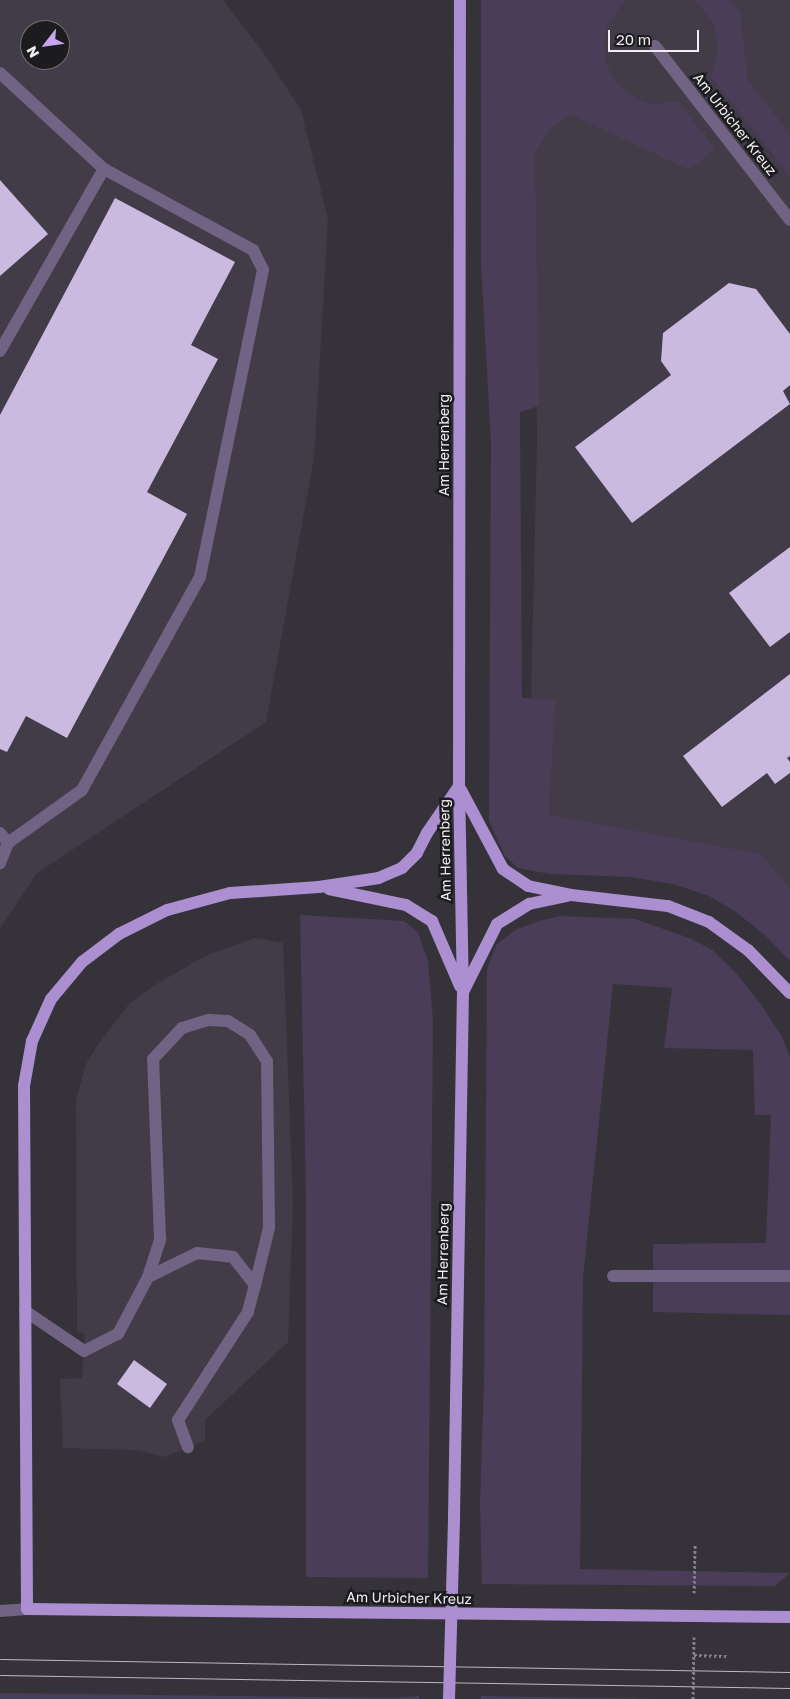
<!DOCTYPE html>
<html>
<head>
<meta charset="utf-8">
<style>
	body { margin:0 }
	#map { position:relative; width:790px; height:1699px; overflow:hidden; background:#353339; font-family:"Golos Text",sans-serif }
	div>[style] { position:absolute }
	.built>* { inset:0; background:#413c48 }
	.green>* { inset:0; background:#493d58 }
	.building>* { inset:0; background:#cabae0 }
	.path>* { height:3px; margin-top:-1.5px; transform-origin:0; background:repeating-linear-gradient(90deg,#838186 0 2.5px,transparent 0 5px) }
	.minor>* { height:12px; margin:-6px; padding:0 6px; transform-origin:6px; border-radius:6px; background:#716383 }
	.major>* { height:12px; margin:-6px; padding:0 6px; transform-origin:6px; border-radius:6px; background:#ac8fd0 }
	.tram>* { height:1px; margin:-0.5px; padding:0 0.5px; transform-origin:0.5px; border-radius:0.5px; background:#bbb9be }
	.major-bridge>* { height:12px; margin:-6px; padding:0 6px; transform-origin:6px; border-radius:6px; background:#ac8fd0 }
	span { translate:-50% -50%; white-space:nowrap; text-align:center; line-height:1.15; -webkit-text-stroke:5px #1c1b1e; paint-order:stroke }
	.street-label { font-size:14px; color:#f0eef2 }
	.north { position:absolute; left:20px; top:20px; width:50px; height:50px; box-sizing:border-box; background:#1c1b1e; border:1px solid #716f73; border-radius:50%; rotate:240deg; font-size:14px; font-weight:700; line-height:20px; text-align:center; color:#f0eef2 }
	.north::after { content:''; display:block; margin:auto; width:18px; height:22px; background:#c7a6ef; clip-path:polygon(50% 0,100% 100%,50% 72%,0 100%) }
	.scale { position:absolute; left:608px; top:30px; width:91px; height:22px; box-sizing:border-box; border:2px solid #f0eef2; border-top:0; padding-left:6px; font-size:15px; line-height:18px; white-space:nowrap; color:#f0eef2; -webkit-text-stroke:4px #1c1b1e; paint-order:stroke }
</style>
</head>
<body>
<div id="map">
	<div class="built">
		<div style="clip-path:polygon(evenodd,0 0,223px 0,263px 52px,301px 110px,328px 219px,314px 458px,266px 722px,37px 873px,0 929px,0 0,30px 30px,60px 30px,60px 60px,30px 60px,30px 30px)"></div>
		<div style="clip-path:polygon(533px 0,790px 0,790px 922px,528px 825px,537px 442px)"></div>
		<div style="clip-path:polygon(255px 938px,283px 943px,293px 1203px,288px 1342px,205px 1420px,205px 1440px,165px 1457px,136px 1450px,63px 1448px,60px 1379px,82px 1378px,85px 1334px,77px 1331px,76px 1100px,86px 1064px,97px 1046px,129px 1004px,155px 985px,205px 956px)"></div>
	</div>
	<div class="green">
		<div style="clip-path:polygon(481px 0,628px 0,622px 4px,607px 26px,604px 45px,606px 63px,615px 81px,627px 93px,645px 102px,655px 104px,678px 101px,715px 149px,689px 170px,572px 115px,553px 126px,535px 153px,539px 406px,520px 412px,522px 698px,555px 700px,549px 815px,761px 854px,790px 889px,790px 961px,766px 936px,736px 912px,709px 896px,673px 884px,631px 877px,550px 874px,518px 868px,505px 856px,489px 821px,491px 443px,481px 264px)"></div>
		<div style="clip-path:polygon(693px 0,730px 0,740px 12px,748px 80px,790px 134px,790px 176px,710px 76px,718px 52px,716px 32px,711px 19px)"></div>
		<div style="clip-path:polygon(300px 915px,404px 921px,418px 932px,428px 961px,433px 1019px,428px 1578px,306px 1577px,306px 1196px)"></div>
		<div style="clip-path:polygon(560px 916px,635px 919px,689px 938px,711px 949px,734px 971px,760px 1003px,781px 1035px,790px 1057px,790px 1315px,653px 1312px,653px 1244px,766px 1243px,771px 1115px,755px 1115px,753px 1050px,664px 1048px,672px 988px,613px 984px,583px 1278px,580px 1569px,790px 1573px,775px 1586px,482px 1584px,480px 1503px,484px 1381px,487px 969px,496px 945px,515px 930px,539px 921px)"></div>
		<div style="clip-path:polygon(0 1693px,394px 1698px,419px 1696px,419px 1699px,0 1699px)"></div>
		<div style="clip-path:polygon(481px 1696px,659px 1699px,481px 1699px)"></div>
	</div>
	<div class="building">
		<div style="clip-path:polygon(0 180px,48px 234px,0 276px)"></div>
		<div style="clip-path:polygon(115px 198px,235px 262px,191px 345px,218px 359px,147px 492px,187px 514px,67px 738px,26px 716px,7px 752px,0 749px,0 415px)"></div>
		<div style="clip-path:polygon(729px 283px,756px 289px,790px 334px,790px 385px,783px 391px,790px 404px,632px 523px,575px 447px,671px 375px,661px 361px,663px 333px)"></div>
		<div style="clip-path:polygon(790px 547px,790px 632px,770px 647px,729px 593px)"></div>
		<div style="clip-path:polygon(790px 674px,790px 756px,787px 758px,790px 762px,790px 773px,775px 784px,767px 773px,722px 807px,683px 756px)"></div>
		<div style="clip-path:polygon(134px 1360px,167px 1384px,150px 1408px,117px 1384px)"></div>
	</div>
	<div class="path">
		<div style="left:694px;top:1593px;width:49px;rotate:-88.8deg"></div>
		<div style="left:694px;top:1655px;width:34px;rotate:2deg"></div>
		<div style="left:693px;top:1699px;width:62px;rotate:-89.1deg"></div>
	</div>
	<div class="minor">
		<div style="left:655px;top:46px;width:220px;rotate:52.2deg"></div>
		<div style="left:0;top:73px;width:142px;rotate:42.7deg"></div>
		<div style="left:104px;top:169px;width:170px;rotate:28.5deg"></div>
		<div style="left:253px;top:250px;width:22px;rotate:63deg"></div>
		<div style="left:263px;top:270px;width:313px;rotate:101.6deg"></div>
		<div style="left:200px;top:577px;width:244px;rotate:119deg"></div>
		<div style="left:82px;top:790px;width:91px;rotate:144.4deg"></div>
		<div style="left:0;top:351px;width:210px;rotate:-60.3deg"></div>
		<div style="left:0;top:833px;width:13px;rotate:51deg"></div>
		<div style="left:8px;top:843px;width:22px;rotate:112deg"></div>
		<div style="left:613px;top:1276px;width:177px"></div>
		<div style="left:148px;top:1277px;width:40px;rotate:-72deg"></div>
		<div style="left:160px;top:1239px;width:180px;rotate:-92.2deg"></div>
		<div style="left:153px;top:1059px;width:42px;rotate:-46.9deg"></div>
		<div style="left:182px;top:1028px;width:28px;rotate:-17deg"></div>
		<div style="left:209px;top:1020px;width:19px;rotate:3deg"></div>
		<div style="left:228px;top:1021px;width:26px;rotate:32deg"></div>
		<div style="left:250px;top:1035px;width:31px;rotate:57deg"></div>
		<div style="left:267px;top:1061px;width:167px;rotate:89.3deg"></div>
		<div style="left:269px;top:1228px;width:59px;rotate:103.8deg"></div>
		<div style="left:25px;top:1311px;width:71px;rotate:34.1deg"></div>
		<div style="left:84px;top:1351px;width:38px;rotate:-27deg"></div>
		<div style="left:118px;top:1334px;width:64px;rotate:-62.2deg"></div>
		<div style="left:148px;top:1277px;width:55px;rotate:-26.1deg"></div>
		<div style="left:197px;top:1253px;width:36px;rotate:6deg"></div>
		<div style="left:233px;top:1257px;width:36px;rotate:52deg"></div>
		<div style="left:255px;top:1285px;width:28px;rotate:105deg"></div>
		<div style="left:248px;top:1312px;width:129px;rotate:122.9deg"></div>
		<div style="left:178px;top:1420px;width:29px;rotate:70deg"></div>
		<div style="left:0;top:1611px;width:27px;rotate:-4deg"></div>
	</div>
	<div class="major">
		<div style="left:459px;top:786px;width:57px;rotate:124.2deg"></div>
		<div style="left:427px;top:833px;width:22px;rotate:117deg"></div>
		<div style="left:417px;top:853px;width:21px;rotate:135deg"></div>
		<div style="left:402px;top:868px;width:25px;rotate:157deg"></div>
		<div style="left:379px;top:878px;width:61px;rotate:171.5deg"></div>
		<div style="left:319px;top:887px;width:89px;rotate:176.1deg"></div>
		<div style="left:230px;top:893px;width:65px;rotate:164.9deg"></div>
		<div style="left:167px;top:910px;width:54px;rotate:153.4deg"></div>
		<div style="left:119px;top:934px;width:46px;rotate:142.9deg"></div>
		<div style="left:82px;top:962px;width:48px;rotate:130deg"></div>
		<div style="left:51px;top:999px;width:46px;rotate:114.3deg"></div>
		<div style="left:32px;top:1041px;width:46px;rotate:100.1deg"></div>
		<div style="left:24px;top:1086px;width:523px;rotate:89.67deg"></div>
		<div style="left:27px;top:1609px;width:763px;rotate:0.6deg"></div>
		<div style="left:461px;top:790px;width:89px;rotate:62deg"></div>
		<div style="left:503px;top:869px;width:30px;rotate:34deg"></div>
		<div style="left:528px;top:886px;width:44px;rotate:11.8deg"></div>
		<div style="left:571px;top:895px;width:98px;rotate:6.5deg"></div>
		<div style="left:668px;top:906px;width:44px;rotate:21.3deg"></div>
		<div style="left:709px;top:922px;width:48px;rotate:35.7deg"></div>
		<div style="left:748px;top:950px;width:60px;rotate:45.7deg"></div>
		<div style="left:329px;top:889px;width:79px;rotate:11.7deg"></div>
		<div style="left:406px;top:905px;width:31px;rotate:32deg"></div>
		<div style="left:432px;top:921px;width:71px;rotate:66.7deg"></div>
		<div style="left:464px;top:990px;width:74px;rotate:-63.4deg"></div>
		<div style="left:497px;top:924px;width:38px;rotate:-32deg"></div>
		<div style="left:529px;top:904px;width:39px;rotate:-12deg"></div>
		<div style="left:454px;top:1517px;width:524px;rotate:-89.02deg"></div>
		<div style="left:463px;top:993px;width:207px;rotate:-91.1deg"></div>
		<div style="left:459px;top:786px;width:786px;rotate:-89.93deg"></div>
	</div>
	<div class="tram">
		<div style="left:0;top:1659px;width:790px;rotate:0.94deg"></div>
		<div style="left:0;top:1675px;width:790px;rotate:0.94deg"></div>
	</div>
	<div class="major-bridge">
		<div style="left:449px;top:1699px;width:182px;rotate:-88.4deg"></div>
	</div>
	<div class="street-label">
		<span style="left:735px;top:124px;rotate:52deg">Am Urbicher Kreuz</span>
		<span style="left:444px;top:445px;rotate:-90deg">Am Herrenberg</span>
		<span style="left:445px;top:850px;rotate:-91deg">Am Herrenberg</span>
		<span style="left:443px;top:1254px;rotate:-89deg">Am Herrenberg</span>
		<span style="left:409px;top:1598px;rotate:1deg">Am Urbicher Kreuz</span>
	</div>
	<div class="north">N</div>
	<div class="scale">20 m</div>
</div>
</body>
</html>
